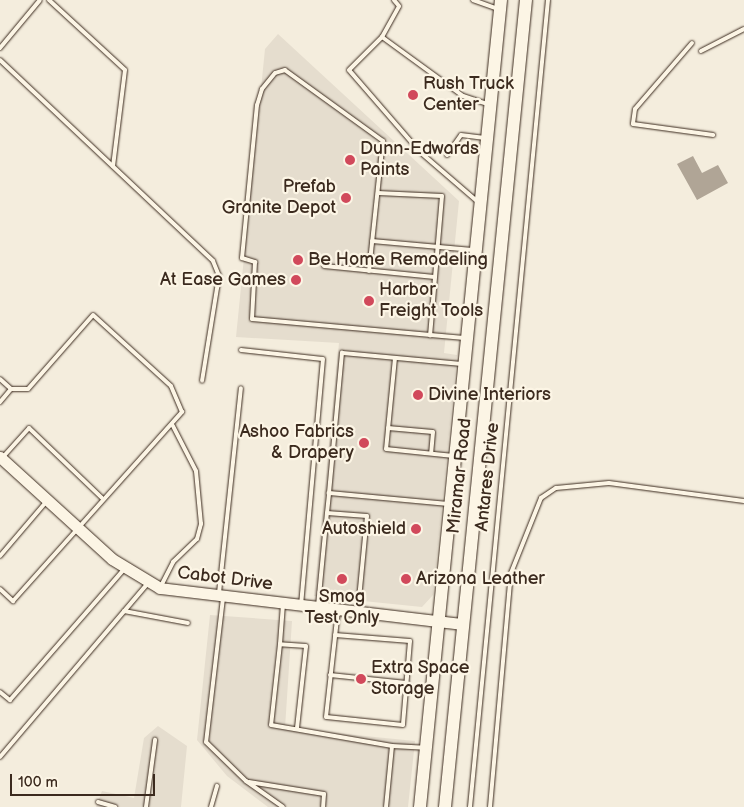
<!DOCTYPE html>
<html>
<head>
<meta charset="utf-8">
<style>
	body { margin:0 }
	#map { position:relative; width:744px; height:807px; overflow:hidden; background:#f4eddd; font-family:"Balsamiq Sans",sans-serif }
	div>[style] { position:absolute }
	.built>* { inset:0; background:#e5ddce }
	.water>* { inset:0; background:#b0a596 }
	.roads { filter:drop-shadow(0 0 1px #3b2a1e) drop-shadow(0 0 1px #3b2a1e) }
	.lane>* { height:4px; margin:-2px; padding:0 2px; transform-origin:2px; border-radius:2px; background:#fcf5e5 }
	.secondary>* { height:11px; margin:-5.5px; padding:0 5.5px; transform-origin:5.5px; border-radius:5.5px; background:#fcf5e5 }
	.primary>* { height:12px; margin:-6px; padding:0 6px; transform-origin:6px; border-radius:6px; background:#fcf5e5 }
	.dots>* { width:14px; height:14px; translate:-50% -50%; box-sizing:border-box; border:2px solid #fcf5e5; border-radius:50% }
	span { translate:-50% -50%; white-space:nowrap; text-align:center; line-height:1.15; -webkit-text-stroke:4.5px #fcf5e5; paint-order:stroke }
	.poi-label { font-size:18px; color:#3b2a1e }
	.left { translate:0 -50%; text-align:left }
	.right { translate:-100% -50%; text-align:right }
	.street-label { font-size:18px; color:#3b2a1e }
	.scale { position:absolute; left:10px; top:774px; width:145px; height:22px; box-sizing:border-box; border:2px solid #3b2a1e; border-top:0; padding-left:6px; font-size:15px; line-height:18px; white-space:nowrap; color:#3b2a1e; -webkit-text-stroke:4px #fcf5e5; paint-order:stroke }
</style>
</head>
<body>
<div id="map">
	<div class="built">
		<div style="clip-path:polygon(278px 34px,459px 201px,444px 353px,457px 355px,433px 595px,422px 607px,314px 596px,339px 343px,236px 337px,265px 49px)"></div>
		<div style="clip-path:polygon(210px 615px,292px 621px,285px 728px,415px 741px,408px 807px,268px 807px,227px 776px,197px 740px)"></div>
		<div style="clip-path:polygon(158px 726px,187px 746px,181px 807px,96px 807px,102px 791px,134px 798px,144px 738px)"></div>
	</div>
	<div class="water">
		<div style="clip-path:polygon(693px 156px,702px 173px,718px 165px,728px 183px,697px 200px,677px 164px)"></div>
	</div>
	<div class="roads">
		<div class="lane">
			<div style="left:49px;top:0;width:103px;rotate:42.6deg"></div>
			<div style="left:125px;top:70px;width:97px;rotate:97.1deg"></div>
			<div style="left:473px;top:0;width:27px;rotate:20deg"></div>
			<div style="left:382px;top:37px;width:35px;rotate:-61deg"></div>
			<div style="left:399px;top:6px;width:8px;rotate:-130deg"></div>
			<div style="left:692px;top:43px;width:87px;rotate:130.8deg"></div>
			<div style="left:635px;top:109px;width:15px;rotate:98deg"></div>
			<div style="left:633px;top:124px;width:81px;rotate:7.8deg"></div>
			<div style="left:0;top:48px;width:62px;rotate:-50.2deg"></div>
			<div style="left:701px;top:51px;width:48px;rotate:-27.1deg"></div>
			<div style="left:0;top:60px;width:293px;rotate:43.3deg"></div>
			<div style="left:213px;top:261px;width:16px;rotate:68deg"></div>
			<div style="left:219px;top:276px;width:106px;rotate:99.2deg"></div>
			<div style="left:447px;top:155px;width:24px;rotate:-55deg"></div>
			<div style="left:461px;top:135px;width:24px;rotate:7deg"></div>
			<div style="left:378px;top:193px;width:64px;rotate:2.7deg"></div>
			<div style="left:442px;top:196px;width:140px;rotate:94.9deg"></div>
			<div style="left:478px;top:202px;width:77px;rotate:-139.2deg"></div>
			<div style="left:420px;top:152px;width:108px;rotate:-130.9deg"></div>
			<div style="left:349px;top:70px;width:47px;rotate:-45deg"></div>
			<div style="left:382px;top:37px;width:100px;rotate:36.1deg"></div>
			<div style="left:463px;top:96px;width:26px;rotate:18deg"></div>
			<div style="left:372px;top:241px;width:101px;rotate:5.1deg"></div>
			<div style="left:324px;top:266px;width:111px;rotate:5.7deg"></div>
			<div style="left:369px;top:271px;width:131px;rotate:-83.9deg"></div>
			<div style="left:383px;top:141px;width:121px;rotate:-144.1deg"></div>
			<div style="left:285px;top:70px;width:10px;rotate:163deg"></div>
			<div style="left:275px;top:73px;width:21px;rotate:129deg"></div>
			<div style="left:262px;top:89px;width:17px;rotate:107deg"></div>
			<div style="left:257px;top:105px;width:154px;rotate:95.6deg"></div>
			<div style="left:242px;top:258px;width:14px;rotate:17deg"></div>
			<div style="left:255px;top:262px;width:57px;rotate:93deg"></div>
			<div style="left:252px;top:319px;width:213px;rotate:5.1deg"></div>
			<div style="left:241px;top:350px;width:82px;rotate:6.3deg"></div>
			<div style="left:323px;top:359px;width:246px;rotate:95.1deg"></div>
			<div style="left:395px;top:358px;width:91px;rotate:95.6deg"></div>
			<div style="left:386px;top:449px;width:68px;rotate:5.9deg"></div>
			<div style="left:0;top:379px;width:15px;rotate:42deg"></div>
			<div style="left:11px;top:389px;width:17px;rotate:130deg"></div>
			<div style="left:388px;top:428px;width:45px;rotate:5.1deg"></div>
			<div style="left:433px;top:432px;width:21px;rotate:95deg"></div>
			<div style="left:3px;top:457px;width:39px;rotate:-48deg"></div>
			<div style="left:29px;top:428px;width:101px;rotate:43.8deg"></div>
			<div style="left:449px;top:504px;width:121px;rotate:-174.8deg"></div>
			<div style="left:329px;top:493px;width:141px;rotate:-84.7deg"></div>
			<div style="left:342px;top:353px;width:121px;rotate:5.2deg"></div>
			<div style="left:327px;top:513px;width:20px;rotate:-84deg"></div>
			<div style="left:0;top:556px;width:71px;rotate:-49.6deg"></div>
			<div style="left:161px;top:586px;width:27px;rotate:-63deg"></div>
			<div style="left:173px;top:562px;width:33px;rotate:-44deg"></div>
			<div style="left:197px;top:539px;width:16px;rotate:-75deg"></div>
			<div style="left:201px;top:524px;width:53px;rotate:-95.4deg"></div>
			<div style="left:196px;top:471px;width:51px;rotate:-117.1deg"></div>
			<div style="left:0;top:589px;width:18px;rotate:43deg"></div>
			<div style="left:13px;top:601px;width:254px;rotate:-48.2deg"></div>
			<div style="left:182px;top:412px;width:28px;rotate:-113deg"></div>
			<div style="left:171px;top:386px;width:105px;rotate:-137.7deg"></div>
			<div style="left:93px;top:315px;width:98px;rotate:131.3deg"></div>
			<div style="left:28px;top:389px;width:17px;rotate:180deg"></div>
			<div style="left:219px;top:593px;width:206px;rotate:-83.9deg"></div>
			<div style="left:223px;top:598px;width:145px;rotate:96.7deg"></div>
			<div style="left:206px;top:742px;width:56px;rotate:44.3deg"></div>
			<div style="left:246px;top:781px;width:45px;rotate:35.1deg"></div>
			<div style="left:318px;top:606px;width:93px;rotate:-84.5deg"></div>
			<div style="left:327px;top:513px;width:40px;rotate:4.3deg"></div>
			<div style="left:367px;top:516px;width:94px;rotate:95.5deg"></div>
			<div style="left:124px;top:611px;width:65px;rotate:10.6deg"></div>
			<div style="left:335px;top:635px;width:75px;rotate:4.6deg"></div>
			<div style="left:410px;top:641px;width:84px;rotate:94.8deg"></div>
			<div style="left:403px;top:725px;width:77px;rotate:-174.1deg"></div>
			<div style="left:326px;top:717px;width:108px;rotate:-83.6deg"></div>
			<div style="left:280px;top:644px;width:40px;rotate:-85.7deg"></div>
			<div style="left:330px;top:675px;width:77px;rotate:5.9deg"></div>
			<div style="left:0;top:692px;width:13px;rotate:39deg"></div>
			<div style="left:10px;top:700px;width:175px;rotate:-48.9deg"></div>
			<div style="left:297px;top:728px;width:82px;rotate:-83.7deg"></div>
			<div style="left:306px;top:646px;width:26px;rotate:-176deg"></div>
			<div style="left:280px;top:644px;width:81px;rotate:96.3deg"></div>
			<div style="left:271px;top:725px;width:123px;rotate:9.8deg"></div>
			<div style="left:392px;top:746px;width:61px;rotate:95.6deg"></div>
			<div style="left:392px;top:746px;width:33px;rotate:3deg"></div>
			<div style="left:0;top:757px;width:228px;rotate:-49.6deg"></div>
			<div style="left:249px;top:782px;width:76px;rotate:9.1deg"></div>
			<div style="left:324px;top:794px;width:13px;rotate:94deg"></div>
			<div style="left:98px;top:802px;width:18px;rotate:16deg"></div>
			<div style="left:146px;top:807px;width:68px;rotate:-82.3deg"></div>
			<div style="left:211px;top:807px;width:22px;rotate:-74deg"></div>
			<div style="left:470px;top:807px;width:811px;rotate:-84.48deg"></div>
			<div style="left:490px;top:807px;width:235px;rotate:-84.9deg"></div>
			<div style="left:511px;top:573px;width:81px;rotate:-68.2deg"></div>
			<div style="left:541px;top:498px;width:18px;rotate:-34deg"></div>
			<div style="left:556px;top:488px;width:53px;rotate:-5.4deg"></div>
			<div style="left:609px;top:483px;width:136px;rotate:7.6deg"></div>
		</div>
		<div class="secondary">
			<div style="left:0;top:457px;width:151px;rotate:42.3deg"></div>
			<div style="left:112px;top:559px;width:56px;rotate:31.1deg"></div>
			<div style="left:160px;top:588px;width:304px;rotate:6.8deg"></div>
		</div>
		<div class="primary">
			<div style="left:420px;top:807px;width:811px;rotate:-84.27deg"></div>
			<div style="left:445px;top:807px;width:811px;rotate:-84.27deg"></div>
		</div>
	</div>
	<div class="dots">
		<div style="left:413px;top:95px;background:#d1495b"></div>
		<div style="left:350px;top:160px;background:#d1495b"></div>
		<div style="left:346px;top:198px;background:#d1495b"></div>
		<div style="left:298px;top:260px;background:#d1495b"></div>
		<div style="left:296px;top:280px;background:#d1495b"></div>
		<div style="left:369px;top:301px;background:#d1495b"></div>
		<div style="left:418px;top:395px;background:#d1495b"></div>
		<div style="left:364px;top:443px;background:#d1495b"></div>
		<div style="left:416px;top:529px;background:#d1495b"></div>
		<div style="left:342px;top:579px;background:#d1495b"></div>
		<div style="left:406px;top:579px;background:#d1495b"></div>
		<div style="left:361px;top:679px;background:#d1495b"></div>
	</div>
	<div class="poi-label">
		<span class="left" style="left:423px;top:95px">Rush Truck<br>Center</span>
		<span class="left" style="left:360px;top:160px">Dunn-Edwards<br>Paints</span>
		<span class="right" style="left:336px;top:198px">Prefab<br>Granite Depot</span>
		<span class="left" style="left:308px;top:260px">Be Home Remodeling</span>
		<span class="right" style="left:286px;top:280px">At Ease Games</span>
		<span class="left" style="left:379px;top:301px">Harbor<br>Freight Tools</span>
		<span class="left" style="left:428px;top:395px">Divine Interiors</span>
		<span class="right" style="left:354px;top:443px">Ashoo Fabrics<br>&amp; Drapery</span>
		<span class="right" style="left:406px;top:529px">Autoshield</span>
		<span class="left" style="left:416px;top:579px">Arizona Leather</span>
		<span style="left:342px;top:608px">Smog<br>Test Only</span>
		<span class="left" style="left:371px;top:679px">Extra Space<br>Storage</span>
	</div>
	<div class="street-label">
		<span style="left:460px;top:476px;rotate:-84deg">Miramar Road</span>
		<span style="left:488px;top:477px;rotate:-84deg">Antares Drive</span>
		<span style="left:225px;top:579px;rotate:7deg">Cabot Drive</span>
	</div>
	<div class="scale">100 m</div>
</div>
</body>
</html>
